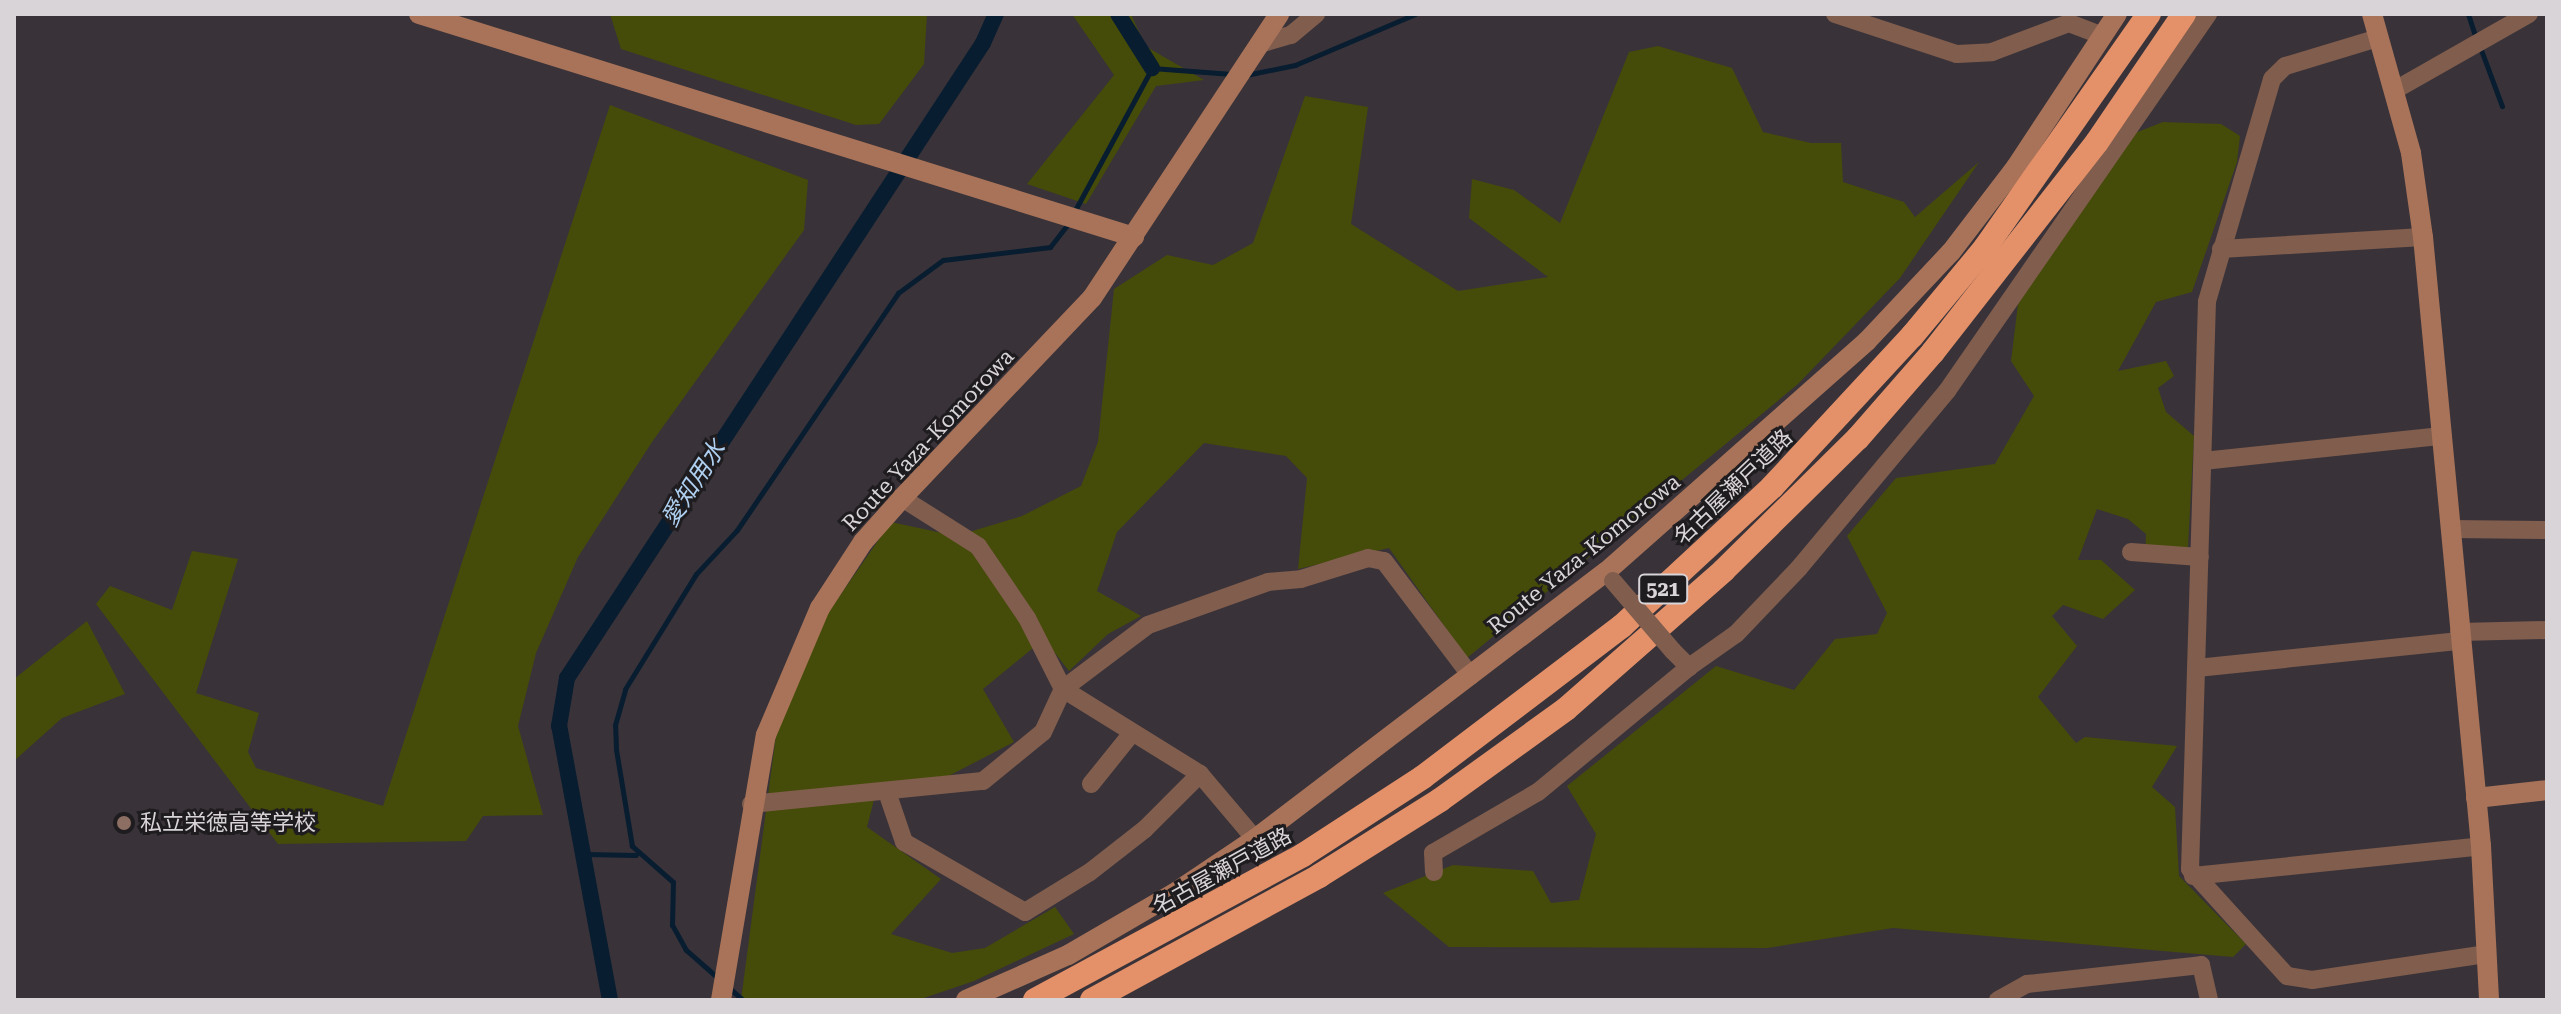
<!DOCTYPE html>
<html>
<head>
<meta charset="utf-8">
<style>
	body { margin:0 }
	#map { position:relative; width:2561px; height:1014px; overflow:hidden; background:#393339; font-family:"Roboto Serif","Noto Sans JP",serif }
	div>[style] { position:absolute }
	.green>* { inset:0; background:#454b09 }
	.stream>* { height:5px; margin:-2.5px; padding:0 2.5px; transform-origin:2.5px; border-radius:2.5px; background:#081d30 }
	.canal>* { height:16px; margin:-8px; padding:0 8px; transform-origin:8px; border-radius:8px; background:#081d30 }
	.street>* { height:18px; margin:-9px; padding:0 9px; transform-origin:9px; border-radius:9px; background:#805d4d }
	.secondary>* { height:20px; margin:-10px; padding:0 10px; transform-origin:10px; border-radius:10px; background:#a97359 }
	.highway>* { height:24px; margin:-12px; padding:0 12px; transform-origin:12px; border-radius:12px; background:#e49169 }
	.street-bridge>* { height:18px; margin:-9px; padding:0 9px; transform-origin:9px; border-radius:9px; background:#805d4d }
	.dots>* { width:22px; height:22px; translate:-50% -50%; box-sizing:border-box; border:4px solid #1e1c1e; border-radius:50% }
	span { translate:-50% -50%; white-space:nowrap; text-align:center; line-height:1.15; -webkit-text-stroke:6px #1e1c1e; paint-order:stroke }
	.shield-label span { padding:2px 6px; background:#1e1c1e; border:2px solid; border-radius:6px; -webkit-text-stroke-width:0 }
	.shield-label { font-size:20px; color:#d8d4d8; font-weight:700 }
	.street-label { font-size:22px; color:#d8d4d8 }
	.poi-label { font-size:22px; color:#d8d4d8 }
	.left { translate:0 -50%; text-align:left }
	.water-label { font-size:24px; color:#afd0f1; font-style:italic }
	.frame { position:absolute; inset:0; border:16px solid #d8d4d8; pointer-events:none }
</style>
</head>
<body>
<div id="map">
	<div class="green">
		<div style="clip-path:polygon(610px 14px,927px 14px,924px 64px,879px 124px,856px 125px,621px 49px)"></div>
		<div style="clip-path:polygon(1072px 14px,1131px 14px,1145px 46px,1204px 80px,1156px 86px,1086px 204px,1027px 184px,1114px 75px)"></div>
		<div style="clip-path:polygon(1658px 46px,1732px 68px,1763px 132px,1811px 143px,1841px 143px,1843px 182px,1904px 202px,1915px 217px,1979px 162px,1900px 278px,1798px 384px,1467px 658px,1389px 548px,1298px 569px,1307px 478px,1286px 456px,1204px 443px,1117px 532px,1097px 591px,1141px 616px,1108px 634px,1069px 671px,1044px 639px,983px 689px,1014px 742px,937px 782px,877px 788px,867px 827px,941px 879px,891px 934px,952px 953px,985px 948px,1055px 907px,1074px 934px,974px 981px,918px 1000px,741px 1000px,776px 735px,821px 623px,891px 522px,956px 536px,1022px 516px,1081px 486px,1098px 442px,1114px 289px,1167px 255px,1213px 265px,1253px 243px,1305px 96px,1368px 107px,1351px 224px,1458px 291px,1548px 277px,1469px 218px,1472px 179px,1514px 190px,1560px 223px,1629px 52px)"></div>
		<div style="clip-path:polygon(610px 105px,808px 180px,804px 230px,652px 442px,578px 557px,536px 653px,518px 726px,543px 815px,483px 816px,466px 841px,278px 844px,96px 604px,110px 586px,172px 610px,192px 551px,238px 559px,196px 693px,259px 713px,248px 752px,256px 768px,383px 806px)"></div>
		<div style="clip-path:polygon(2163px 122px,2221px 124px,2240px 136px,2237px 162px,2192px 292px,2156px 302px,2118px 371px,2166px 361px,2174px 376px,2158px 388px,2166px 412px,2194px 436px,2188px 547px,2168px 564px,2145px 559px,2146px 534px,2128px 519px,2097px 509px,2078px 560px,2101px 560px,2135px 590px,2103px 619px,2063px 605px,2052px 616px,2077px 646px,2038px 697px,2076px 743px,2085px 737px,2177px 746px,2152px 787px,2175px 807px,2179px 876px,2246px 944px,2233px 957px,1893px 928px,1767px 948px,1449px 947px,1383px 893px,1453px 865px,1533px 871px,1551px 903px,1579px 900px,1596px 834px,1567px 786px,1716px 666px,1794px 690px,1835px 639px,1877px 634px,1887px 613px,1847px 536px,1896px 478px,1995px 464px,2034px 396px,2011px 361px,2018px 304px,2135px 133px)"></div>
		<div style="clip-path:polygon(87px 621px,125px 694px,62px 718px,14px 761px,14px 679px)"></div>
	</div>
	<div class="stream">
		<div style="left:2468px;top:14px;width:25px;rotate:72deg"></div>
		<div style="left:2480px;top:47px;width:63px;rotate:69.6deg"></div>
		<div style="left:1246px;top:75px;width:50px;rotate:-11.5deg"></div>
		<div style="left:1295px;top:65px;width:130px;rotate:-23deg"></div>
		<div style="left:1073px;top:214px;width:166px;rotate:-61.6deg"></div>
		<div style="left:1152px;top:68px;width:80px;rotate:4.3deg"></div>
		<div style="left:585px;top:854px;width:51px;rotate:1.1deg"></div>
		<div style="left:718px;top:978px;width:43px;rotate:-138.8deg"></div>
		<div style="left:686px;top:950px;width:29px;rotate:-119deg"></div>
		<div style="left:672px;top:925px;width:43px;rotate:-88.7deg"></div>
		<div style="left:673px;top:882px;width:55px;rotate:-138.7deg"></div>
		<div style="left:632px;top:846px;width:98px;rotate:-99.4deg"></div>
		<div style="left:616px;top:749px;width:24px;rotate:-92deg"></div>
		<div style="left:615px;top:725px;width:37px;rotate:-74deg"></div>
		<div style="left:625px;top:689px;width:135px;rotate:-58.3deg"></div>
		<div style="left:696px;top:574px;width:60px;rotate:-47deg"></div>
		<div style="left:737px;top:530px;width:287px;rotate:-55.8deg"></div>
		<div style="left:898px;top:293px;width:56px;rotate:-36.3deg"></div>
		<div style="left:943px;top:260px;width:108px;rotate:-6.9deg"></div>
		<div style="left:1050px;top:247px;width:31px;rotate:-52deg"></div>
		<div style="left:728px;top:987px;width:20px;rotate:41deg"></div>
	</div>
	<div class="canal">
		<div style="left:1118px;top:14px;width:64px;rotate:57.8deg"></div>
		<div style="left:610px;top:1000px;width:279px;rotate:-100.5deg"></div>
		<div style="left:559px;top:726px;width:49px;rotate:-80.5deg"></div>
		<div style="left:567px;top:678px;width:759px;rotate:-56.77deg"></div>
		<div style="left:983px;top:43px;width:32px;rotate:-66deg"></div>
	</div>
	<div class="street">
		<div style="left:1835px;top:14px;width:128px;rotate:18.2deg"></div>
		<div style="left:1957px;top:54px;width:35px;rotate:-3deg"></div>
		<div style="left:1992px;top:52px;width:82px;rotate:-20.6deg"></div>
		<div style="left:2069px;top:23px;width:36px;rotate:21deg"></div>
		<div style="left:2378px;top:38px;width:97px;rotate:163.2deg"></div>
		<div style="left:2285px;top:66px;width:18px;rotate:135deg"></div>
		<div style="left:2272px;top:79px;width:231px;rotate:106.3deg"></div>
		<div style="left:2207px;top:301px;width:568px;rotate:91.71deg"></div>
		<div style="left:2190px;top:869px;width:144px;rotate:47.8deg"></div>
		<div style="left:2287px;top:976px;width:25px;rotate:9deg"></div>
		<div style="left:2312px;top:980px;width:177px;rotate:-8.5deg"></div>
		<div style="left:1259px;top:44px;width:33px;rotate:-16deg"></div>
		<div style="left:1291px;top:35px;width:33px;rotate:-40deg"></div>
		<div style="left:2395px;top:90px;width:154px;rotate:-29.6deg"></div>
		<div style="left:2221px;top:249px;width:202px;rotate:-3.4deg"></div>
		<div style="left:2203px;top:461px;width:240px;rotate:-6deg"></div>
		<div style="left:902px;top:498px;width:90px;rotate:32.3deg"></div>
		<div style="left:978px;top:546px;width:87px;rotate:55.8deg"></div>
		<div style="left:1027px;top:618px;width:80px;rotate:63.1deg"></div>
		<div style="left:1063px;top:689px;width:161px;rotate:31.8deg"></div>
		<div style="left:1200px;top:774px;width:85px;rotate:49.8deg"></div>
		<div style="left:2451px;top:529px;width:96px;rotate:0.6deg"></div>
		<div style="left:2131px;top:552px;width:69px;rotate:4.1deg"></div>
		<div style="left:2459px;top:632px;width:88px;rotate:-1.3deg"></div>
		<div style="left:1673px;top:651px;width:23px;rotate:45deg"></div>
		<div style="left:1689px;top:667px;width:57px;rotate:-35.1deg"></div>
		<div style="left:1736px;top:634px;width:91px;rotate:-46.3deg"></div>
		<div style="left:1799px;top:568px;width:231px;rotate:-50.1deg"></div>
		<div style="left:1947px;top:391px;width:459px;rotate:-55.3deg"></div>
		<div style="left:2197px;top:668px;width:264px;rotate:-5.9deg"></div>
		<div style="left:1091px;top:784px;width:65px;rotate:-51.2deg"></div>
		<div style="left:887px;top:792px;width:53px;rotate:71.2deg"></div>
		<div style="left:904px;top:842px;width:140px;rotate:30deg"></div>
		<div style="left:1025px;top:912px;width:76px;rotate:-31.6deg"></div>
		<div style="left:1090px;top:872px;width:70px;rotate:-38deg"></div>
		<div style="left:1145px;top:829px;width:78px;rotate:-45deg"></div>
		<div style="left:751px;top:804px;width:233px;rotate:-5.7deg"></div>
		<div style="left:983px;top:781px;width:77px;rotate:-39.2deg"></div>
		<div style="left:1043px;top:732px;width:47px;rotate:-65.1deg"></div>
		<div style="left:1063px;top:689px;width:106px;rotate:-37deg"></div>
		<div style="left:1148px;top:625px;width:127px;rotate:-19.7deg"></div>
		<div style="left:1268px;top:582px;width:33px;rotate:-5deg"></div>
		<div style="left:1301px;top:579px;width:70px;rotate:-17.4deg"></div>
		<div style="left:1368px;top:558px;width:16px;rotate:11deg"></div>
		<div style="left:1384px;top:561px;width:144px;rotate:52.9deg"></div>
		<div style="left:1434px;top:872px;width:19px;rotate:-93deg"></div>
		<div style="left:1433px;top:853px;width:121px;rotate:-30.2deg"></div>
		<div style="left:1538px;top:792px;width:196px;rotate:-39.6deg"></div>
		<div style="left:2193px;top:876px;width:290px;rotate:-5.9deg"></div>
		<div style="left:1998px;top:1000px;width:33px;rotate:-29deg"></div>
		<div style="left:2027px;top:984px;width:175px;rotate:-6.2deg"></div>
		<div style="left:2201px;top:965px;width:36px;rotate:77deg"></div>
	</div>
	<div class="secondary">
		<div style="left:419px;top:14px;width:749px;rotate:17.32deg"></div>
		<div style="left:2372px;top:14px;width:144px;rotate:74.3deg"></div>
		<div style="left:2411px;top:153px;width:85px;rotate:81.9deg"></div>
		<div style="left:2423px;top:237px;width:612px;rotate:84.56deg"></div>
		<div style="left:2481px;top:846px;width:154px;rotate:87deg"></div>
		<div style="left:2476px;top:798px;width:71px;rotate:-6.4deg"></div>
		<div style="left:721px;top:1000px;width:269px;rotate:-80.4deg"></div>
		<div style="left:766px;top:735px;width:138px;rotate:-67deg"></div>
		<div style="left:820px;top:608px;width:79px;rotate:-56.9deg"></div>
		<div style="left:863px;top:542px;width:59px;rotate:-48.4deg"></div>
		<div style="left:902px;top:498px;width:276px;rotate:-46.5deg"></div>
		<div style="left:1092px;top:298px;width:340px;rotate:-56.6deg"></div>
		<div style="left:966px;top:1000px;width:111px;rotate:-23.8deg"></div>
		<div style="left:1068px;top:955px;width:121px;rotate:-30.2deg"></div>
		<div style="left:1173px;top:894px;width:99px;rotate:-33.9deg"></div>
		<div style="left:1255px;top:839px;width:441px;rotate:-37.3deg"></div>
		<div style="left:1606px;top:572px;width:349px;rotate:-41.5deg"></div>
		<div style="left:1867px;top:341px;width:122px;rotate:-46.7deg"></div>
		<div style="left:1951px;top:252px;width:107px;rotate:-52.6deg"></div>
		<div style="left:2016px;top:167px;width:183px;rotate:-56.6deg"></div>
	</div>
	<div class="highway">
		<div style="left:1035px;top:1000px;width:305px;rotate:-28.4deg"></div>
		<div style="left:1303px;top:855px;width:143px;rotate:-33deg"></div>
		<div style="left:1423px;top:777px;width:250px;rotate:-37.2deg"></div>
		<div style="left:1622px;top:626px;width:205px;rotate:-42.8deg"></div>
		<div style="left:1772px;top:487px;width:206px;rotate:-47.2deg"></div>
		<div style="left:1912px;top:336px;width:114px;rotate:-50.3deg"></div>
		<div style="left:1985px;top:248px;width:286px;rotate:-55deg"></div>
		<div style="left:1092px;top:1000px;width:259px;rotate:-28.6deg"></div>
		<div style="left:1319px;top:876px;width:143px;rotate:-32.1deg"></div>
		<div style="left:1440px;top:800px;width:155px;rotate:-35.8deg"></div>
		<div style="left:1566px;top:709px;width:210px;rotate:-41.3deg"></div>
		<div style="left:1724px;top:570px;width:188px;rotate:-44.6deg"></div>
		<div style="left:1858px;top:438px;width:114px;rotate:-48.9deg"></div>
		<div style="left:1933px;top:352px;width:266px;rotate:-52deg"></div>
		<div style="left:2097px;top:142px;width:155px;rotate:-55.8deg"></div>
	</div>
	<div class="street-bridge">
		<div style="left:1613px;top:581px;width:92px;rotate:49.4deg"></div>
	</div>
	<div class="dots">
		<div style="left:124px;top:823px;background:#8d6e63"></div>
	</div>
	<div class="shield-label">
		<span style="left:1663px;top:589px">521</span>
	</div>
	<div class="street-label">
		<span style="left:928px;top:440px;rotate:-47deg">Route Yaza-Komorowa</span>
		<span style="left:1733px;top:487px;rotate:-44deg">名古屋瀬戸道路</span>
		<span style="left:1584px;top:554px;rotate:-39deg">Route Yaza-Komorowa</span>
		<span style="left:1222px;top:871px;rotate:-29deg">名古屋瀬戸道路</span>
	</div>
	<div class="poi-label">
		<span class="left" style="left:140px;top:823px">私立栄徳高等学校</span>
	</div>
	<div class="water-label">
		<span style="left:694px;top:484px;rotate:-57deg">愛知用水</span>
	</div>
	<div class="frame"></div>
</div>
</body>
</html>
